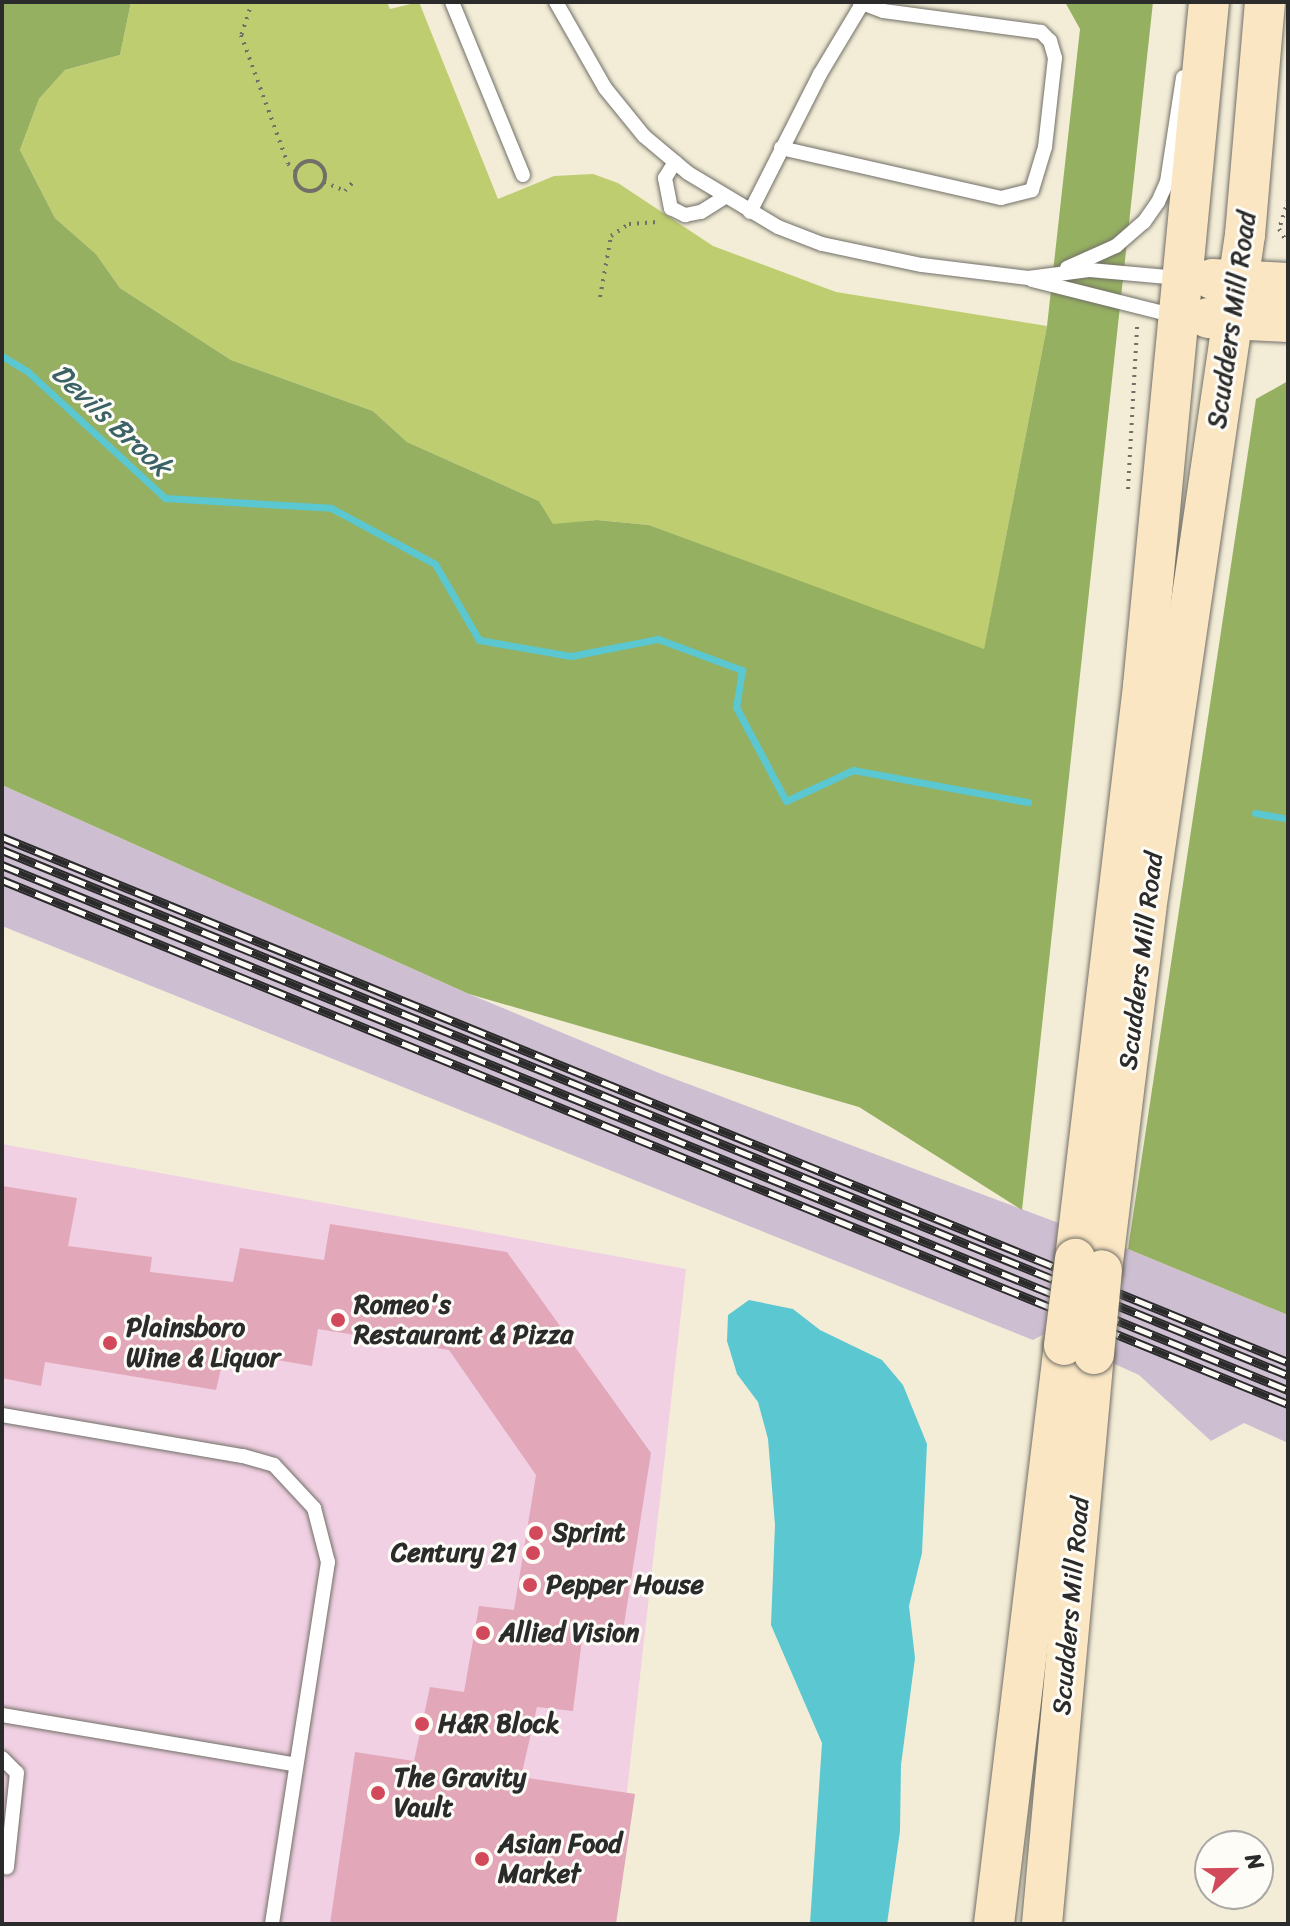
<!DOCTYPE html>
<html>
<head>
<meta charset="utf-8">
<style>
	body { margin:0 }
	#map { position:relative; width:1290px; height:1926px; overflow:hidden; background:#f3edd7; font-family:Sriracha,sans-serif }
	div>[style] { position:absolute }
	.built>* { inset:0; background:#f1d0e3 }
	.industrial>* { inset:0; background:#cebed1 }
	.green>* { inset:0; background:#becd6f }
	.forest>* { inset:0; background:#96b062 }
	.water>* { inset:0; background:#5ac7d1 }
	.stream>* { height:7px; margin:-3.5px; padding:0 3.5px; transform-origin:3.5px; border-radius:3.5px; background:#5ac7d1 }
	.building>* { inset:0; background:#e2a7b9 }
	.path>* { height:4px; margin-top:-2px; transform-origin:0; background:repeating-linear-gradient(90deg,#716f67 0 2px,transparent 0 8px) }
	.path>.ring { margin:-2px; padding:0; box-sizing:content-box; background:none; border:4px solid #716f67; border-radius:50% }
	.roads { filter:drop-shadow(0 0 2px #716f67) drop-shadow(0 0 2px #716f67) }
	.lane>* { height:14px; margin:-7px; padding:0 7px; transform-origin:7px; border-radius:7px; background:#fff }
	.secondary>* { height:40px; margin:-20px; padding:0 20px; transform-origin:20px; border-radius:20px; background:#fbe6c3 }
	.rail>* { height:9px; margin-top:-4.5px; transform-origin:0; background:repeating-linear-gradient(90deg,#fdfcf7 0 18px,#2b2b2b 0 36px); box-sizing:border-box; border-block:2px solid #2b2b2b }
	.bridges { filter:drop-shadow(0 0 2px #716f67) drop-shadow(0 0 2px #716f67) }
	.secondary-bridge>* { height:40px; margin:-20px; padding:0 20px; transform-origin:20px; border-radius:20px; background:#fbe6c3 }
	.dots>* { width:22px; height:22px; translate:-50% -50%; box-sizing:border-box; border:4px solid #fdfcf7; border-radius:50% }
	span { translate:-50% -50%; white-space:nowrap; text-align:center; line-height:1.15; -webkit-text-stroke:6px #fdfcf7; paint-order:stroke }
	.street-label { font-size:26px; color:#2b2b2b }
	.poi-label { font-size:26px; color:#2b2b2b; font-weight:700 }
	.left { translate:0 -50%; text-align:left }
	.right { translate:-100% -50%; text-align:right }
	.water-label { font-size:28px; color:#3b6265; font-style:italic }
	.frame { position:absolute; inset:0; border:4px solid #2b2b2b; pointer-events:none }
	.north { position:absolute; left:1194px; top:1830px; width:80px; height:80px; box-sizing:border-box; background:#fdfcf7; border:2px solid #a9a8a5; border-radius:50%; rotate:68deg; font-size:22px; font-weight:700; line-height:32px; text-align:center; color:#2b2b2b }
	.north::after { content:''; display:block; margin:auto; width:28px; height:36px; background:#d1495b; clip-path:polygon(50% 0,100% 100%,50% 72%,0 100%) }
</style>
</head>
<body>
<div id="map">
	<div class="built">
		<div style="clip-path:polygon(2px 1144px,686px 1269px,612px 1924px,2px 1924px)"></div>
	</div>
	<div class="industrial">
		<div style="clip-path:polygon(2px 785px,469px 994px,659px 1073px,1128px 1249px,1288px 1315px,1288px 1443px,1244px 1423px,1211px 1441px,1139px 1375px,1046px 1333px,1033px 1340px,2px 926px)"></div>
	</div>
	<div class="green">
		<div style="clip-path:polygon(131px 2px,387px 2px,390px 9px,419px 2px,498px 199px,554px 176px,593px 174px,618px 183px,713px 246px,836px 292px,1047px 326px,984px 650px,649px 525px,597px 520px,553px 525px,539px 501px,407px 442px,373px 411px,231px 360px,120px 288px,96px 254px,55px 218px,20px 150px,39px 99px,65px 70px,120px 55px)"></div>
	</div>
	<div class="forest">
		<div style="clip-path:polygon(2px 2px,131px 2px,120px 55px,65px 70px,39px 99px,20px 150px,55px 218px,96px 254px,120px 288px,231px 360px,373px 411px,407px 442px,539px 501px,553px 524px,597px 520px,649px 525px,984px 649px,1047px 326px,1080px 29px,1065px 2px,1153px 2px,1022px 1210px,859px 1107px,469px 994px,2px 785px)"></div>
		<div style="clip-path:polygon(1288px 381px,1288px 1315px,1128px 1249px,1256px 399px)"></div>
	</div>
	<div class="water">
		<div style="clip-path:polygon(749px 1300px,793px 1309px,820px 1330px,882px 1360px,903px 1385px,927px 1444px,922px 1553px,909px 1606px,915px 1658px,901px 1765px,900px 1831px,887px 1924px,810px 1924px,822px 1743px,771px 1625px,775px 1525px,768px 1439px,758px 1402px,737px 1374px,727px 1341px,728px 1315px)"></div>
	</div>
	<div class="stream">
		<div style="left:2px;top:356px;width:29px;rotate:31deg"></div>
		<div style="left:27px;top:371px;width:188px;rotate:42.6deg"></div>
		<div style="left:165px;top:498px;width:166px;rotate:3.4deg"></div>
		<div style="left:331px;top:508px;width:118px;rotate:28.3deg"></div>
		<div style="left:435px;top:564px;width:88px;rotate:59.9deg"></div>
		<div style="left:479px;top:640px;width:93px;rotate:9.9deg"></div>
		<div style="left:571px;top:656px;width:89px;rotate:-11.1deg"></div>
		<div style="left:658px;top:639px;width:90px;rotate:20.3deg"></div>
		<div style="left:742px;top:670px;width:37px;rotate:99deg"></div>
		<div style="left:736px;top:707px;width:106px;rotate:62deg"></div>
		<div style="left:786px;top:801px;width:74px;rotate:-24.8deg"></div>
		<div style="left:853px;top:770px;width:178px;rotate:10.4deg"></div>
		<div style="left:1255px;top:813px;width:34px;rotate:10deg"></div>
	</div>
	<div class="building">
		<div style="clip-path:polygon(2px 1186px,77px 1198px,68px 1246px,152px 1257px,150px 1272px,233px 1282px,240px 1248px,324px 1260px,330px 1224px,507px 1252px,651px 1453px,623px 1631px,584px 1624px,573px 1711px,537px 1707px,521px 1777px,635px 1794px,616px 1924px,330px 1924px,355px 1752px,414px 1761px,430px 1687px,464px 1692px,479px 1606px,514px 1610px,536px 1475px,449px 1350px,318px 1329px,312px 1366px,225px 1351px,216px 1390px,45px 1362px,41px 1386px,2px 1378px)"></div>
	</div>
	<div class="path">
		<div style="left:252px;top:2px;width:35px;rotate:108deg"></div>
		<div style="left:241px;top:35px;width:137px;rotate:70deg"></div>
		<div style="left:288px;top:164px;width:11px;rotate:41deg"></div>
		<div class="ring" style="left:295px;top:161px;width:26px;height:26px"></div>
		<div style="left:324px;top:182px;width:23px;rotate:23deg"></div>
		<div style="left:345px;top:191px;width:12px;rotate:-48deg"></div>
		<div style="left:1288px;top:200px;width:30px;rotate:107deg"></div>
		<div style="left:1279px;top:229px;width:17px;rotate:59deg"></div>
		<div style="left:600px;top:297px;width:62px;rotate:-79.8deg"></div>
		<div style="left:611px;top:236px;width:22px;rotate:-34deg"></div>
		<div style="left:629px;top:224px;width:29px;rotate:-4deg"></div>
		<div style="left:1128px;top:489px;width:163px;rotate:-86.8deg"></div>
	</div>
	<div class="roads">
		<div class="lane">
			<div style="left:452px;top:2px;width:187px;rotate:67.7deg"></div>
			<div style="left:556px;top:2px;width:99px;rotate:60.3deg"></div>
			<div style="left:605px;top:88px;width:62px;rotate:50.9deg"></div>
			<div style="left:644px;top:136px;width:57px;rotate:40.1deg"></div>
			<div style="left:688px;top:173px;width:105px;rotate:31deg"></div>
			<div style="left:778px;top:227px;width:47px;rotate:21.1deg"></div>
			<div style="left:822px;top:244px;width:102px;rotate:11.9deg"></div>
			<div style="left:922px;top:265px;width:107px;rotate:7deg"></div>
			<div style="left:1028px;top:278px;width:63px;rotate:-7.4deg"></div>
			<div style="left:1090px;top:270px;width:89px;rotate:5.1deg"></div>
			<div style="left:781px;top:148px;width:226px;rotate:12.8deg"></div>
			<div style="left:1001px;top:198px;width:32px;rotate:-14deg"></div>
			<div style="left:1032px;top:190px;width:45px;rotate:-73.2deg"></div>
			<div style="left:1045px;top:147px;width:90px;rotate:-83.6deg"></div>
			<div style="left:1055px;top:58px;width:18px;rotate:-106deg"></div>
			<div style="left:1050px;top:41px;width:13px;rotate:-135deg"></div>
			<div style="left:1041px;top:32px;width:159px;rotate:-172.4deg"></div>
			<div style="left:883px;top:11px;width:25px;rotate:-159deg"></div>
			<div style="left:675px;top:162px;width:19px;rotate:122deg"></div>
			<div style="left:665px;top:178px;width:31px;rotate:79deg"></div>
			<div style="left:671px;top:208px;width:16px;rotate:27deg"></div>
			<div style="left:685px;top:215px;width:16px;rotate:-11deg"></div>
			<div style="left:701px;top:212px;width:28px;rotate:-32deg"></div>
			<div style="left:750px;top:212px;width:155px;rotate:-63.1deg"></div>
			<div style="left:820px;top:74px;width:82px;rotate:-59deg"></div>
			<div style="left:1067px;top:268px;width:54px;rotate:-24.2deg"></div>
			<div style="left:1116px;top:246px;width:37px;rotate:-41deg"></div>
			<div style="left:1144px;top:222px;width:24px;rotate:-55deg"></div>
			<div style="left:1158px;top:202px;width:22px;rotate:-66deg"></div>
			<div style="left:1167px;top:182px;width:106px;rotate:-81.3deg"></div>
			<div style="left:1032px;top:280px;width:147px;rotate:14.1deg"></div>
			<div style="left:2px;top:1415px;width:244px;rotate:9.7deg"></div>
			<div style="left:243px;top:1456px;width:32px;rotate:16deg"></div>
			<div style="left:274px;top:1465px;width:59px;rotate:47.1deg"></div>
			<div style="left:314px;top:1508px;width:56px;rotate:75.5deg"></div>
			<div style="left:328px;top:1562px;width:366px;rotate:98.8deg"></div>
			<div style="left:2px;top:1715px;width:295px;rotate:9.6deg"></div>
			<div style="left:2px;top:1758px;width:21px;rotate:45deg"></div>
			<div style="left:17px;top:1773px;width:95px;rotate:96.1deg"></div>
		</div>
		<div class="secondary">
			<div style="left:1212px;top:279px;width:76px;rotate:3deg"></div>
			<div style="left:1208px;top:318px;width:80px;rotate:2.9deg"></div>
			<div style="left:1075px;top:1259px;width:577px;rotate:-83.23deg"></div>
			<div style="left:1143px;top:686px;width:687px;rotate:-84.49deg"></div>
			<div style="left:1102px;top:1270px;width:363px;rotate:-83deg"></div>
			<div style="left:1146px;top:910px;width:682px;rotate:-81.66deg"></div>
			<div style="left:1245px;top:235px;width:234px;rotate:-85.1deg"></div>
			<div style="left:994px;top:1924px;width:583px;rotate:-83.11deg"></div>
			<div style="left:1042px;top:1924px;width:572px;rotate:-84.79deg"></div>
		</div>
	</div>
	<div class="rail">
		<div style="left:2px;top:837px;width:1389px;rotate:22.21deg"></div>
		<div style="left:2px;top:850px;width:1389px;rotate:22.21deg"></div>
		<div style="left:2px;top:865px;width:1389px;rotate:22.21deg"></div>
		<div style="left:2px;top:880px;width:1389px;rotate:22.17deg"></div>
	</div>
	<div class="bridges">
		<div class="secondary-bridge">
			<div style="left:1064px;top:1345px;width:87px;rotate:-82.7deg"></div>
			<div style="left:1094px;top:1354px;width:84px;rotate:-84.6deg"></div>
		</div>
	</div>
	<div class="dots">
		<div style="left:338px;top:1320px;background:#d1495b"></div>
		<div style="left:110px;top:1343px;background:#d1495b"></div>
		<div style="left:536px;top:1533px;background:#d1495b"></div>
		<div style="left:533px;top:1553px;background:#d1495b"></div>
		<div style="left:530px;top:1585px;background:#d1495b"></div>
		<div style="left:483px;top:1633px;background:#d1495b"></div>
		<div style="left:422px;top:1724px;background:#d1495b"></div>
		<div style="left:378px;top:1793px;background:#d1495b"></div>
		<div style="left:482px;top:1859px;background:#d1495b"></div>
	</div>
	<div class="street-label">
		<span style="left:1232px;top:320px;rotate:-82deg">Scudders Mill Road</span>
		<span style="left:1141px;top:961px;rotate:-83deg">Scudders Mill Road</span>
		<span style="left:1071px;top:1606px;rotate:-85deg">Scudders Mill Road</span>
	</div>
	<div class="poi-label">
		<span class="left" style="left:354px;top:1320px">Romeo's<br>Restaurant &amp; Pizza</span>
		<span class="left" style="left:126px;top:1343px">Plainsboro<br>Wine &amp; Liquor</span>
		<span class="left" style="left:552px;top:1533px">Sprint</span>
		<span class="right" style="left:517px;top:1553px">Century 21</span>
		<span class="left" style="left:546px;top:1585px">Pepper House</span>
		<span class="left" style="left:499px;top:1633px">Allied Vision</span>
		<span class="left" style="left:438px;top:1724px">H&amp;R Block</span>
		<span class="left" style="left:394px;top:1793px">The Gravity<br>Vault</span>
		<span class="left" style="left:498px;top:1859px">Asian Food<br>Market</span>
	</div>
	<div class="water-label">
		<span style="left:111px;top:420px;rotate:43deg">Devils Brook</span>
	</div>
	<div class="frame"></div>
	<div class="north">N</div>
</div>
</body>
</html>
